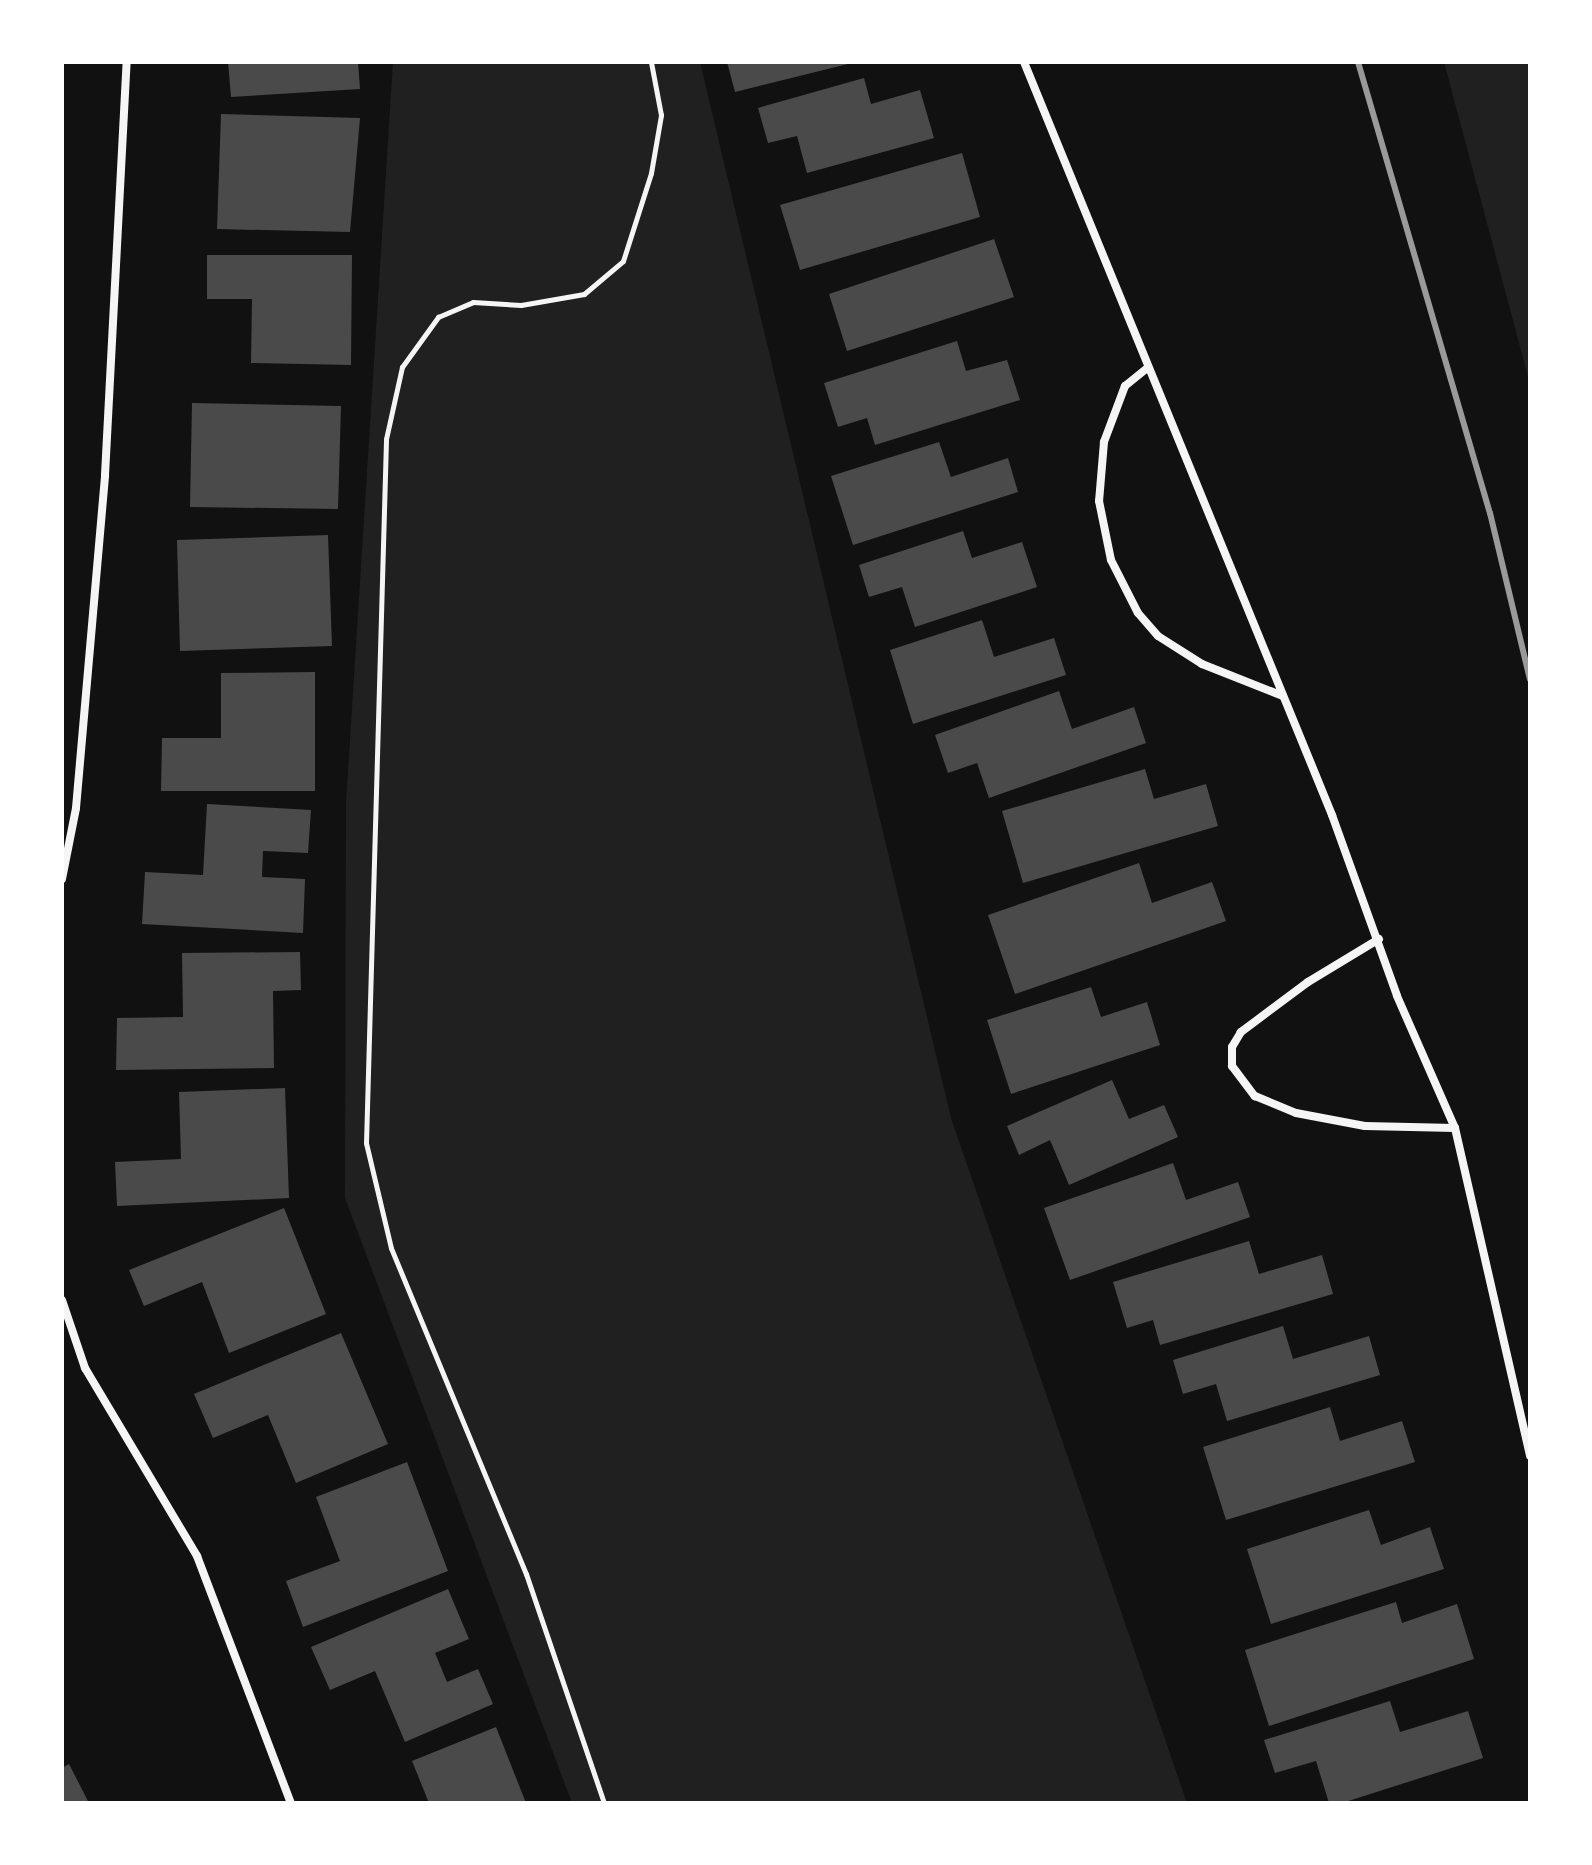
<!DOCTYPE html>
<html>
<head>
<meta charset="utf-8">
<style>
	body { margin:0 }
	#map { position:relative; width:1592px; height:1865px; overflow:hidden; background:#111; font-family:Karla,sans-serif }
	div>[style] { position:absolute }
	.green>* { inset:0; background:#202020 }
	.building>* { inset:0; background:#4a4a4a }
	.path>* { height:5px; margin:-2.5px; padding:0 2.5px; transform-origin:2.5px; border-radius:2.5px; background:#f5f5f5 }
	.minor>* { height:8px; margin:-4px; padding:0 4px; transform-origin:4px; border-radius:4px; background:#f5f5f5 }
	.rail>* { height:6px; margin:-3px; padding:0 3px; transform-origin:3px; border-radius:3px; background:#9a9a9a }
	span { translate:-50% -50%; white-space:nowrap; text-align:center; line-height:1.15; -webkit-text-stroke:6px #fff; paint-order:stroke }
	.frame { position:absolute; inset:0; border:64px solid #fff; pointer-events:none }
</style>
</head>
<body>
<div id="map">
	<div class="green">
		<div style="clip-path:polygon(393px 62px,700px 62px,951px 1118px,1187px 1803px,572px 1803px,345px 1198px,346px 803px)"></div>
		<div style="clip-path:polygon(1444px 62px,1530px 62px,1530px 384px)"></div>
	</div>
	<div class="building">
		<div style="clip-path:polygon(228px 62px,358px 62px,360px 89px,231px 97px)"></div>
		<div style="clip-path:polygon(727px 62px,852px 62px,852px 63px,735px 92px)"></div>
		<div style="clip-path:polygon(864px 78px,871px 104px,920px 90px,934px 138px,807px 173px,797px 136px,768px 143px,758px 108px)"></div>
		<div style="clip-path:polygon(221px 114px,360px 118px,350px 232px,217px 229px)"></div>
		<div style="clip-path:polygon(962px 153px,980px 217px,800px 270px,780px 205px)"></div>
		<div style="clip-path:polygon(994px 239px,1014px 297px,847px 351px,829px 294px)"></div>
		<div style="clip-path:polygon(207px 255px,352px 255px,351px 365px,251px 363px,252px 299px,207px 299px)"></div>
		<div style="clip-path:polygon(957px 341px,966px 371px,1007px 360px,1020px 400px,875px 445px,867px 418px,838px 427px,824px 383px)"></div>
		<div style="clip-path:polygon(192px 403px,341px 406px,338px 509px,190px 507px)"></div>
		<div style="clip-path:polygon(939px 442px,951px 477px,1008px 458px,1018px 492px,853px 545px,831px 476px)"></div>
		<div style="clip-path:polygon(963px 531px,972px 558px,1022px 542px,1037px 587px,915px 627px,902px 587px,869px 597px,859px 565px)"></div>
		<div style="clip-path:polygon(328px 535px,332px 646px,180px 651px,177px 540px)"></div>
		<div style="clip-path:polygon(982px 620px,994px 657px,1054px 638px,1066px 675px,913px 724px,890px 650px)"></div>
		<div style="clip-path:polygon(315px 672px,315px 791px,161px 791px,162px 738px,221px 738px,221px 673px)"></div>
		<div style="clip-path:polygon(1059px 691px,1072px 729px,1134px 707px,1146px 743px,989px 798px,977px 763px,948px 773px,935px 735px)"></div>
		<div style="clip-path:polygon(1145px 769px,1154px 799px,1206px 784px,1218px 826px,1023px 883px,1002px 811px)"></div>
		<div style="clip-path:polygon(207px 804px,311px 810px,308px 853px,263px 851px,262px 877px,305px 879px,303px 933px,142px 924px,145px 872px,203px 875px)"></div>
		<div style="clip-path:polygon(1139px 863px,1152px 903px,1212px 882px,1226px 921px,1015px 994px,988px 915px)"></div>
		<div style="clip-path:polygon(300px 952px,301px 990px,273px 991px,274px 1068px,116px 1070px,117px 1018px,183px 1017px,182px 953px)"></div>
		<div style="clip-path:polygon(1091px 987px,1101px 1017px,1147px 1002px,1160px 1045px,1011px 1094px,987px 1020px)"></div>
		<div style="clip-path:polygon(1112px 1080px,1129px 1119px,1164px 1105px,1178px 1137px,1069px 1185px,1050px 1140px,1019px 1155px,1007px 1126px)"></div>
		<div style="clip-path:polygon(285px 1088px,289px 1198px,117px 1206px,115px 1162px,181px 1159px,179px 1092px)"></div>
		<div style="clip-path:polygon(1173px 1163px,1186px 1200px,1238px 1182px,1250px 1217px,1070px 1280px,1044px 1208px)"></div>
		<div style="clip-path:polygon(284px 1208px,326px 1314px,229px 1353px,202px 1282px,144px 1306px,129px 1270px)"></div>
		<div style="clip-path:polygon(1249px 1241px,1259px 1274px,1322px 1255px,1333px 1294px,1160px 1345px,1153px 1320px,1127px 1328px,1113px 1282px)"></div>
		<div style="clip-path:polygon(1283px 1326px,1293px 1359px,1369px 1336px,1380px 1375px,1227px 1421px,1216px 1384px,1183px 1394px,1173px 1360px)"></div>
		<div style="clip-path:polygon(341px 1333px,388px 1444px,296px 1483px,268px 1415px,213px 1438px,194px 1394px)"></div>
		<div style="clip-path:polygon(1330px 1407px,1340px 1441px,1402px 1421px,1415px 1462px,1226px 1520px,1203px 1447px)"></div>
		<div style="clip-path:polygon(407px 1462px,448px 1571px,303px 1627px,286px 1581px,340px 1561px,316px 1497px)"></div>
		<div style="clip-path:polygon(1369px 1510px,1381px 1545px,1430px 1527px,1444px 1569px,1271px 1624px,1247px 1549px)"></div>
		<div style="clip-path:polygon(448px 1589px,469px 1639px,435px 1653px,447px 1682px,478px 1669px,493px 1704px,405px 1742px,375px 1671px,330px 1690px,311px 1647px)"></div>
		<div style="clip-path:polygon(1396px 1602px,1402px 1623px,1457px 1604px,1474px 1659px,1269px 1726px,1245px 1650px)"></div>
		<div style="clip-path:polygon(1390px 1701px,1400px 1732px,1468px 1711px,1483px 1758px,1342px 1803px,1329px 1803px,1316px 1761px,1275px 1773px,1264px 1740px)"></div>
		<div style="clip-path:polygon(496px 1727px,526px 1803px,429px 1803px,412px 1761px)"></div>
		<div style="clip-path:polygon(69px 1764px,89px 1803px,62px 1803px,62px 1768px)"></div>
	</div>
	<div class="path">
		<div style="left:604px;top:1803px;width:242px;rotate:-108.8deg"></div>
		<div style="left:526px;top:1574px;width:353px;rotate:-112.5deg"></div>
		<div style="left:391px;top:1248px;width:108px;rotate:-103.4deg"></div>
		<div style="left:366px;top:1143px;width:704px;rotate:-88.37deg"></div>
		<div style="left:386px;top:439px;width:74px;rotate:-77.5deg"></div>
		<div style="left:402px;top:367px;width:62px;rotate:-54.2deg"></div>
		<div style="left:438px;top:317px;width:38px;rotate:-23deg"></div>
		<div style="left:473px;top:302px;width:48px;rotate:3.6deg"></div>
		<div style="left:521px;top:305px;width:64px;rotate:-9.9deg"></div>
		<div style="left:584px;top:294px;width:51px;rotate:-40.2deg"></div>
		<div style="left:623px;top:261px;width:92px;rotate:-72.3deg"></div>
		<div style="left:651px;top:173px;width:59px;rotate:-80.2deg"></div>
		<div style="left:661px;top:115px;width:54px;rotate:-100.7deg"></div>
	</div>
	<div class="minor">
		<div style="left:1024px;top:62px;width:814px;rotate:67.75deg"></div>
		<div style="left:1332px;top:815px;width:192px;rotate:70.2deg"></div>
		<div style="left:1397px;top:996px;width:144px;rotate:66.3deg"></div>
		<div style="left:1455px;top:1128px;width:336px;rotate:77.1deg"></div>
		<div style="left:1146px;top:369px;width:27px;rotate:141deg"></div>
		<div style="left:1125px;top:386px;width:60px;rotate:110.6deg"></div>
		<div style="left:1104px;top:442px;width:59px;rotate:94.8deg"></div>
		<div style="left:1099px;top:501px;width:60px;rotate:78.5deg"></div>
		<div style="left:1111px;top:560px;width:59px;rotate:63deg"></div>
		<div style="left:1138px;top:613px;width:30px;rotate:49deg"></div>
		<div style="left:1158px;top:636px;width:52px;rotate:32.5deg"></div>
		<div style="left:1202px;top:664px;width:87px;rotate:21.6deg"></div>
		<div style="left:62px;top:879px;width:72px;rotate:-78.8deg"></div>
		<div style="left:76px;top:808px;width:334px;rotate:-85deg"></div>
		<div style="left:105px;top:475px;width:414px;rotate:-87deg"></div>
		<div style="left:1379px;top:939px;width:83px;rotate:148.8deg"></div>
		<div style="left:1308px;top:982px;width:84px;rotate:143.3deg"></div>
		<div style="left:1241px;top:1032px;width:17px;rotate:121deg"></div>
		<div style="left:1232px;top:1047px;width:19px;rotate:90deg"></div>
		<div style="left:1232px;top:1066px;width:38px;rotate:53deg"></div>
		<div style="left:1255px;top:1096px;width:44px;rotate:22.5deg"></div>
		<div style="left:1296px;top:1113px;width:70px;rotate:10.7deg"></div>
		<div style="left:1365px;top:1126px;width:90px;rotate:1.3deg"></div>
		<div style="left:62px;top:1300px;width:72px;rotate:71.3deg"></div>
		<div style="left:85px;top:1368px;width:219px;rotate:59.2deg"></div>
		<div style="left:197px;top:1556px;width:264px;rotate:69.2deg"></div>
	</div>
	<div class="rail">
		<div style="left:1358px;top:62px;width:470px;rotate:73.7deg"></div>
		<div style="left:1490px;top:513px;width:171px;rotate:76.5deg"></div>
	</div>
	<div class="frame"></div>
</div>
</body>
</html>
